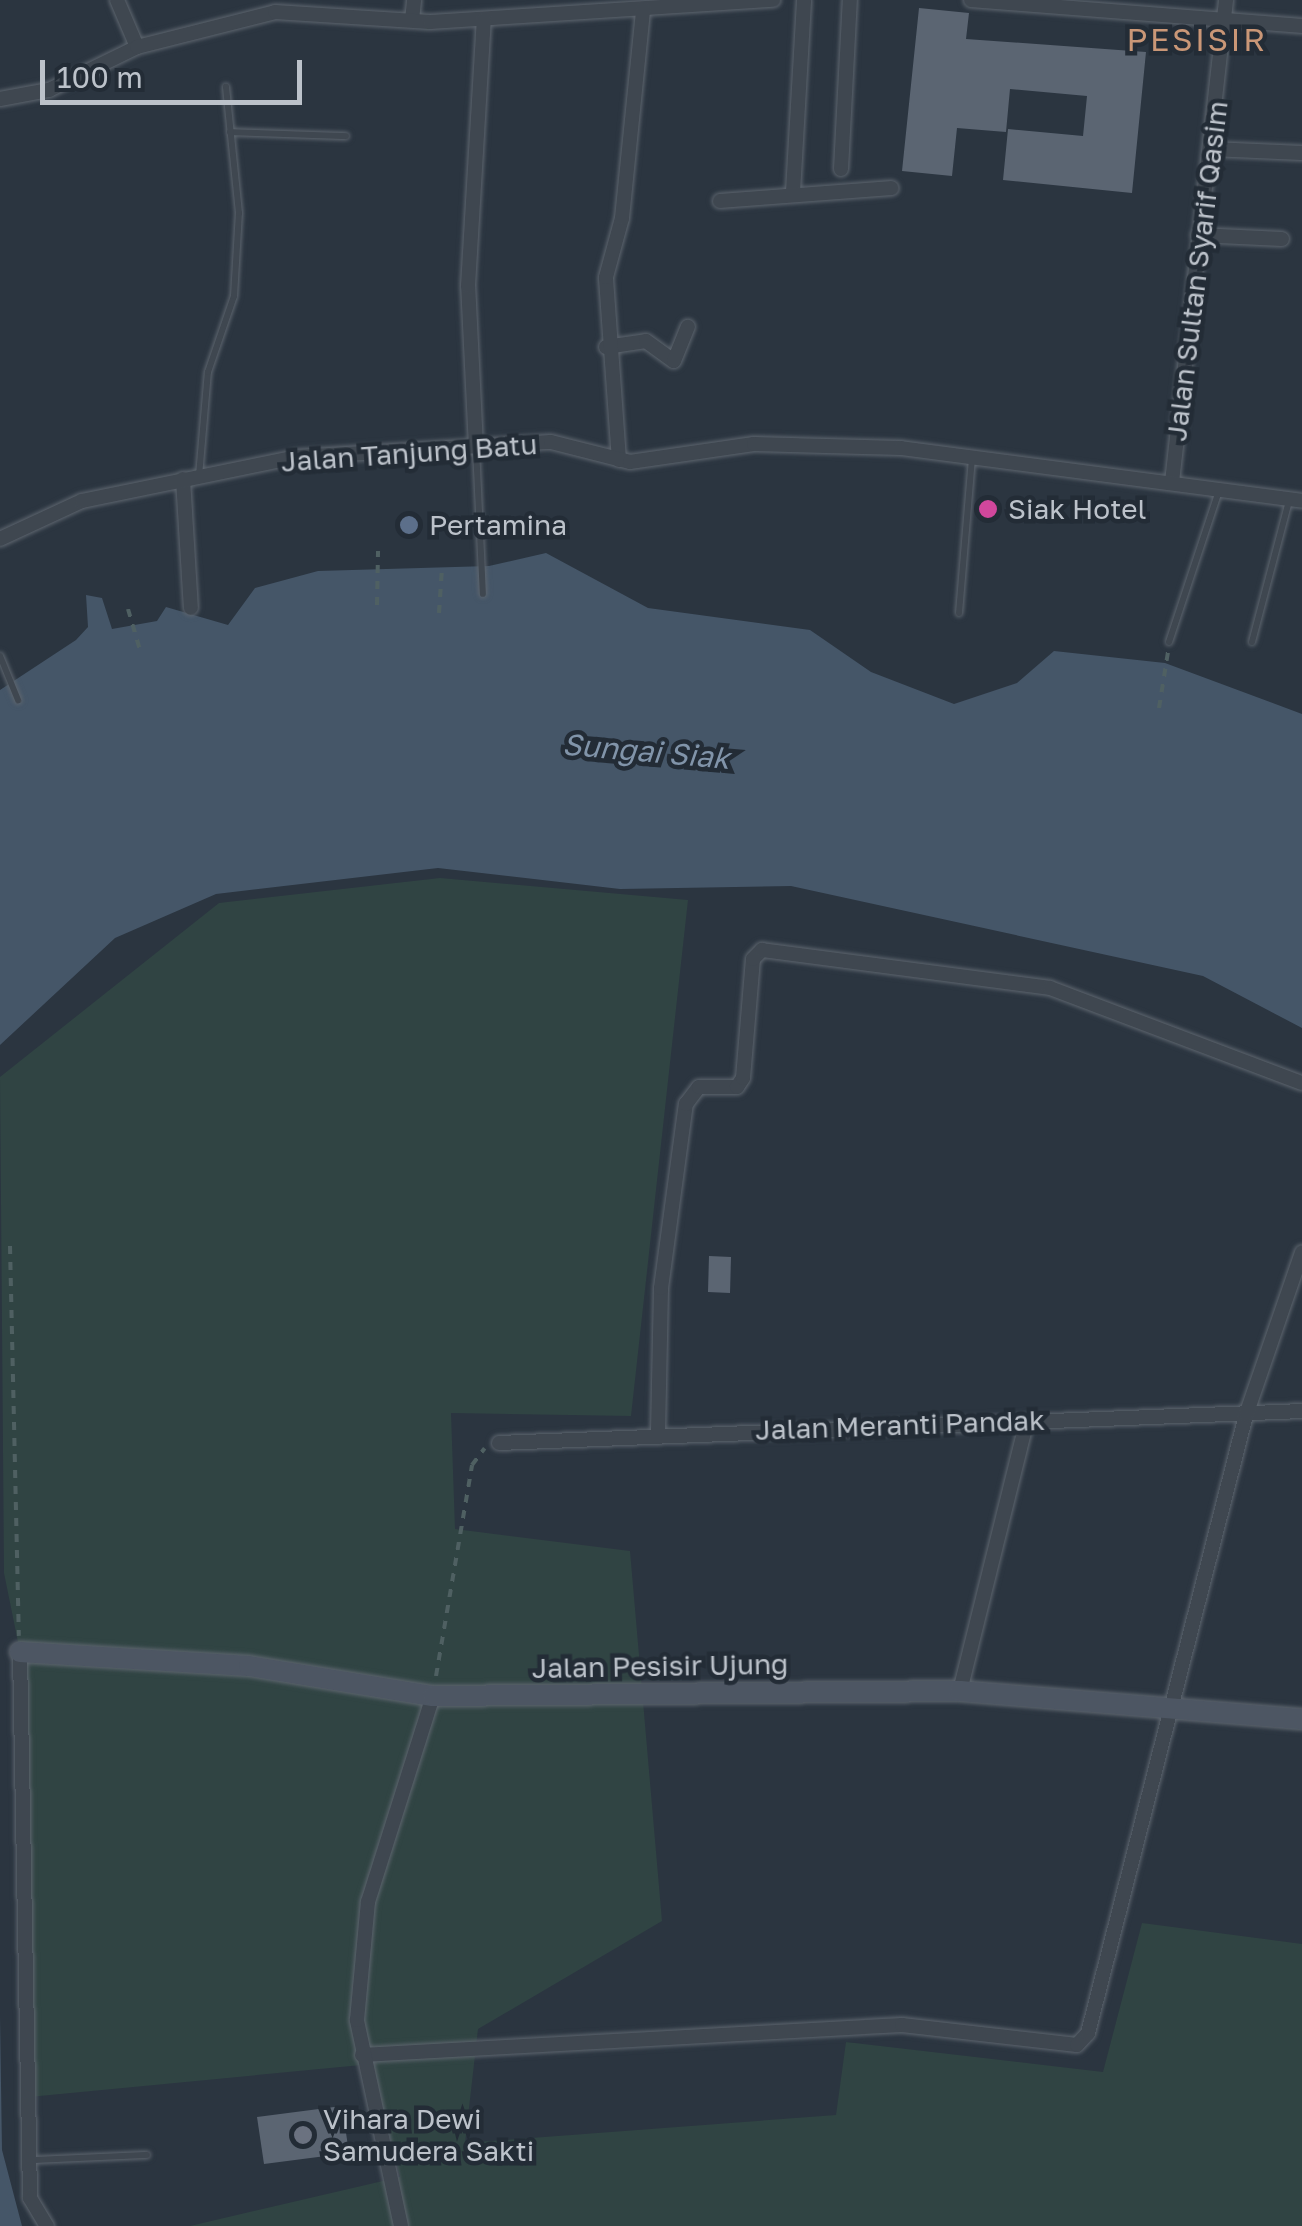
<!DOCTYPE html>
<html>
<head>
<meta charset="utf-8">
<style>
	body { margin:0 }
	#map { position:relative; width:1302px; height:2226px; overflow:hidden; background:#2b3540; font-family:"Golos Text",sans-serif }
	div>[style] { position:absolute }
	.green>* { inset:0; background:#304443 }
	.water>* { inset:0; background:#455668 }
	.building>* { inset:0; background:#5b6572 }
	.path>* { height:4px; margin-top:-2px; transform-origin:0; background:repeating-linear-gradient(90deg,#4f6062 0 8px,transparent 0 16px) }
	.roads { filter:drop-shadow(0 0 2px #5d656e) drop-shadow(0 0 2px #5d656e) }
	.lane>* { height:6px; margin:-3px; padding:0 3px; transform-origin:3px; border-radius:3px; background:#3f4750 }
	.street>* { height:14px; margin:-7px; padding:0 7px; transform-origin:7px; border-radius:7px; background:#3f4750 }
	.secondary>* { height:20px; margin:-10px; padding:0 10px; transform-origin:10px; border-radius:10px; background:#4d5663 }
	.dots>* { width:28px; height:28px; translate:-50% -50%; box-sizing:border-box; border:5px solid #232c36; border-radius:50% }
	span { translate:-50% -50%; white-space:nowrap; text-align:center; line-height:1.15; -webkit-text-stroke:9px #232c36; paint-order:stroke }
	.street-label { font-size:28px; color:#bcc2ca }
	.poi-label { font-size:28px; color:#bcc2ca }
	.left { translate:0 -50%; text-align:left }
	.water-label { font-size:30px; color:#8194a9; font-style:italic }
	.quarter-label { font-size:32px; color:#ca9777; letter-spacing:2.5px }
	.scale { position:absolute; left:40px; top:60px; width:262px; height:45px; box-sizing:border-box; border:5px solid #bcc2ca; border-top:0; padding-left:12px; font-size:30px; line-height:35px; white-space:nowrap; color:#bcc2ca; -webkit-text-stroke:8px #232c36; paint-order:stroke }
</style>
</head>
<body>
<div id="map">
	<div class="green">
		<div style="clip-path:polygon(440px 878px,688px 900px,631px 1416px,451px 1413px,455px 1529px,630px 1551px,662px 1921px,478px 2029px,465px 2143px,836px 2115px,846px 2042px,1103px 2072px,1142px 1923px,1302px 1944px,1302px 2226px,190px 2226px,400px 2177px,372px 2064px,29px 2097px,20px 1652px,4px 1573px,0 1077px,219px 903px)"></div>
	</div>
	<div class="water">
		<div style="clip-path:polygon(546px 553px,648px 608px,810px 630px,871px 672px,954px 704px,1017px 683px,1054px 651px,1165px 663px,1302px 714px,1302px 1028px,1203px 976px,791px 886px,620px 889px,438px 868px,216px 894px,115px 938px,0 1045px,0 690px,76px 640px,88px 627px,86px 595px,102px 598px,112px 629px,157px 621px,166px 607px,228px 625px,255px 588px,318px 571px,489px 566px)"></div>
		<div style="clip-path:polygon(0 2016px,2px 2150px,22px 2226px,0 2226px)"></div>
	</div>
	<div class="building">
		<div style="clip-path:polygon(919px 8px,969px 13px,966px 39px,1146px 52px,1132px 193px,1003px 180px,1008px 129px,1083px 136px,1087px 96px,1010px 89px,1006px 132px,957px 128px,952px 176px,902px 171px)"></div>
		<div style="clip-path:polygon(709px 1256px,731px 1257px,730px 1293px,708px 1292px)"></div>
		<div style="clip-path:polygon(342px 2106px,349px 2153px,264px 2164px,257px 2117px)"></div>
	</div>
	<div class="path">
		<div style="left:377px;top:605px;width:54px;rotate:-88.9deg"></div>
		<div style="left:128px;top:609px;width:43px;rotate:73.7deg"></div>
		<div style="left:439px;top:613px;width:45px;rotate:-86.2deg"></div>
		<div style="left:1159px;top:708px;width:57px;rotate:-80.9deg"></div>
		<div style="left:10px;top:1246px;width:390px;rotate:88.7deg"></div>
		<div style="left:436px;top:1676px;width:214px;rotate:-80.3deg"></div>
		<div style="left:472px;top:1465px;width:21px;rotate:-53deg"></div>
	</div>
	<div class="roads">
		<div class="lane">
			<div style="left:230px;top:132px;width:116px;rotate:2deg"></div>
			<div style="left:476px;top:448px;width:146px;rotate:87.3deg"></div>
			<div style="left:199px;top:476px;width:104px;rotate:-85.1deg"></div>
			<div style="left:208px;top:372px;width:80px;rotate:-71.1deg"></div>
			<div style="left:234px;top:296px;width:83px;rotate:-86.6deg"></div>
			<div style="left:239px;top:213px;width:127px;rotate:-95.9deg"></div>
			<div style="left:959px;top:613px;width:155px;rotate:-85.2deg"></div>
			<div style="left:1169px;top:642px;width:159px;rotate:-71.7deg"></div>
			<div style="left:1252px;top:642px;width:146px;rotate:-75.3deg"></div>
			<div style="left:0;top:656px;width:48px;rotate:67.8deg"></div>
			<div style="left:32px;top:2160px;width:115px;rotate:-2.5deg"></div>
		</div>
		<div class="street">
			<div style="left:117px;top:0;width:51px;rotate:66.9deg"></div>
			<div style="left:971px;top:0;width:332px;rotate:4.5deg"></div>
			<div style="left:412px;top:20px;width:20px;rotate:-84deg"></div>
			<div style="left:0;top:99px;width:50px;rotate:-10.4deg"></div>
			<div style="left:49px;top:90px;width:98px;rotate:-26deg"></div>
			<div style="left:137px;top:47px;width:142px;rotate:-14.2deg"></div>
			<div style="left:275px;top:12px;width:155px;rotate:3.7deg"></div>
			<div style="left:430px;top:22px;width:344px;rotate:-3.7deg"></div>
			<div style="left:1211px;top:149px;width:91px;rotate:2.5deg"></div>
			<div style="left:841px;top:169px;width:169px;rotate:-87deg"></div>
			<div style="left:793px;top:192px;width:192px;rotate:-86.7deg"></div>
			<div style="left:720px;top:201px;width:172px;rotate:-4.3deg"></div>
			<div style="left:1198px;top:235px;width:84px;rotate:2.7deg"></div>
			<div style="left:606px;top:347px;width:40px;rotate:-8.5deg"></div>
			<div style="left:646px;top:341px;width:34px;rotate:36deg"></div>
			<div style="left:674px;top:361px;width:37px;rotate:-68deg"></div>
			<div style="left:476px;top:447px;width:161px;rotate:-92.8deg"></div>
			<div style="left:468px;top:286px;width:267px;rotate:-86.6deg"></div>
			<div style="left:619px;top:460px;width:183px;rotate:-94.1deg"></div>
			<div style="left:606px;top:277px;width:61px;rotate:-74.8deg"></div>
			<div style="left:622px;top:218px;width:209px;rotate:-84.2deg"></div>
			<div style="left:183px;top:479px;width:129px;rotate:86.5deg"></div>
			<div style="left:1172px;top:482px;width:485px;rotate:-83.6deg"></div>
			<div style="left:0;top:539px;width:90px;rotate:-24.9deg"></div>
			<div style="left:82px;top:501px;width:218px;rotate:-11.6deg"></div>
			<div style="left:296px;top:457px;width:255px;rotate:-3.4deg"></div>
			<div style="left:551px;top:442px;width:81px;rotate:14.2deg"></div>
			<div style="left:630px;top:462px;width:125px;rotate:-8.3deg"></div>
			<div style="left:754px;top:444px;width:147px;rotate:1.6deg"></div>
			<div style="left:901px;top:448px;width:404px;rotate:7.5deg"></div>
			<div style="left:658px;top:1432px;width:144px;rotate:-88.8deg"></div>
			<div style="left:661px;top:1288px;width:186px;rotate:-82.3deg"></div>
			<div style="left:686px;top:1104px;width:21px;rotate:-53deg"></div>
			<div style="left:699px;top:1087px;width:38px"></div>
			<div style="left:737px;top:1087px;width:11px;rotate:-56deg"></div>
			<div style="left:743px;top:1078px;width:119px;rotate:-85.2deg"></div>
			<div style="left:753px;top:959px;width:13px;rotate:-45deg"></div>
			<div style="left:762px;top:950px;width:290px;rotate:7.5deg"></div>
			<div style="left:1050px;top:988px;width:269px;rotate:20.7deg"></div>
			<div style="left:499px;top:1443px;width:804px;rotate:-2.28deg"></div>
			<div style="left:20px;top:1652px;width:546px;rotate:88.95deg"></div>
			<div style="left:30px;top:2198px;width:33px;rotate:59deg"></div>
			<div style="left:960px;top:1691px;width:278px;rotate:-76.1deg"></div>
			<div style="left:362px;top:2055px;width:541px;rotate:-3.18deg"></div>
			<div style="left:902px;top:2025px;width:176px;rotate:6.5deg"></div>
			<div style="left:1077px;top:2045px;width:16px;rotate:-47deg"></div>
			<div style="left:1088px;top:2033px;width:638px;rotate:-75.66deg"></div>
			<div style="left:1246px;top:1415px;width:172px;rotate:-71deg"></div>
			<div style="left:401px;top:2226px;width:211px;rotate:-102.1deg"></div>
			<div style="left:357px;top:2020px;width:119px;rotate:-84.7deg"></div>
			<div style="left:368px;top:1902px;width:216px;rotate:-72.5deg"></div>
		</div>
		<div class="secondary">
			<div style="left:20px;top:1652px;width:229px;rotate:3.5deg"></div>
			<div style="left:249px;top:1666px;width:186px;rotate:9.3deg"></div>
			<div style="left:433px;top:1696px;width:527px;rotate:-0.54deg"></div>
			<div style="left:960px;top:1691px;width:343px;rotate:4.7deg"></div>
		</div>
	</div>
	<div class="dots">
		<div style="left:988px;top:509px;background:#d1479c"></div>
		<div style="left:409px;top:525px;background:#5c6f8a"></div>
		<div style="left:303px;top:2135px;background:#6b7280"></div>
	</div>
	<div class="street-label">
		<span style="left:1197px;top:271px;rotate:-83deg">Jalan Sultan Syarif Qasim</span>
		<span style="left:409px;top:453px;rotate:-4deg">Jalan Tanjung Batu</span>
		<span style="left:900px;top:1425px;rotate:-2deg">Jalan Meranti Pandak</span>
		<span style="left:660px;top:1666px;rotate:-1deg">Jalan Pesisir Ujung</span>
	</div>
	<div class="poi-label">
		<span class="left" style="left:1008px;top:509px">Siak Hotel</span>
		<span class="left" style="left:429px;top:525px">Pertamina</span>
		<span class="left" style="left:323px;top:2135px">Vihara Dewi<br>Samudera Sakti</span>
	</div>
	<div class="water-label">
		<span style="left:646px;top:751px;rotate:5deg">Sungai Siak</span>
	</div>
	<div class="quarter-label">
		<span style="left:1197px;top:39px">PESISIR</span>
	</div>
	<div class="scale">100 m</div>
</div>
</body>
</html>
